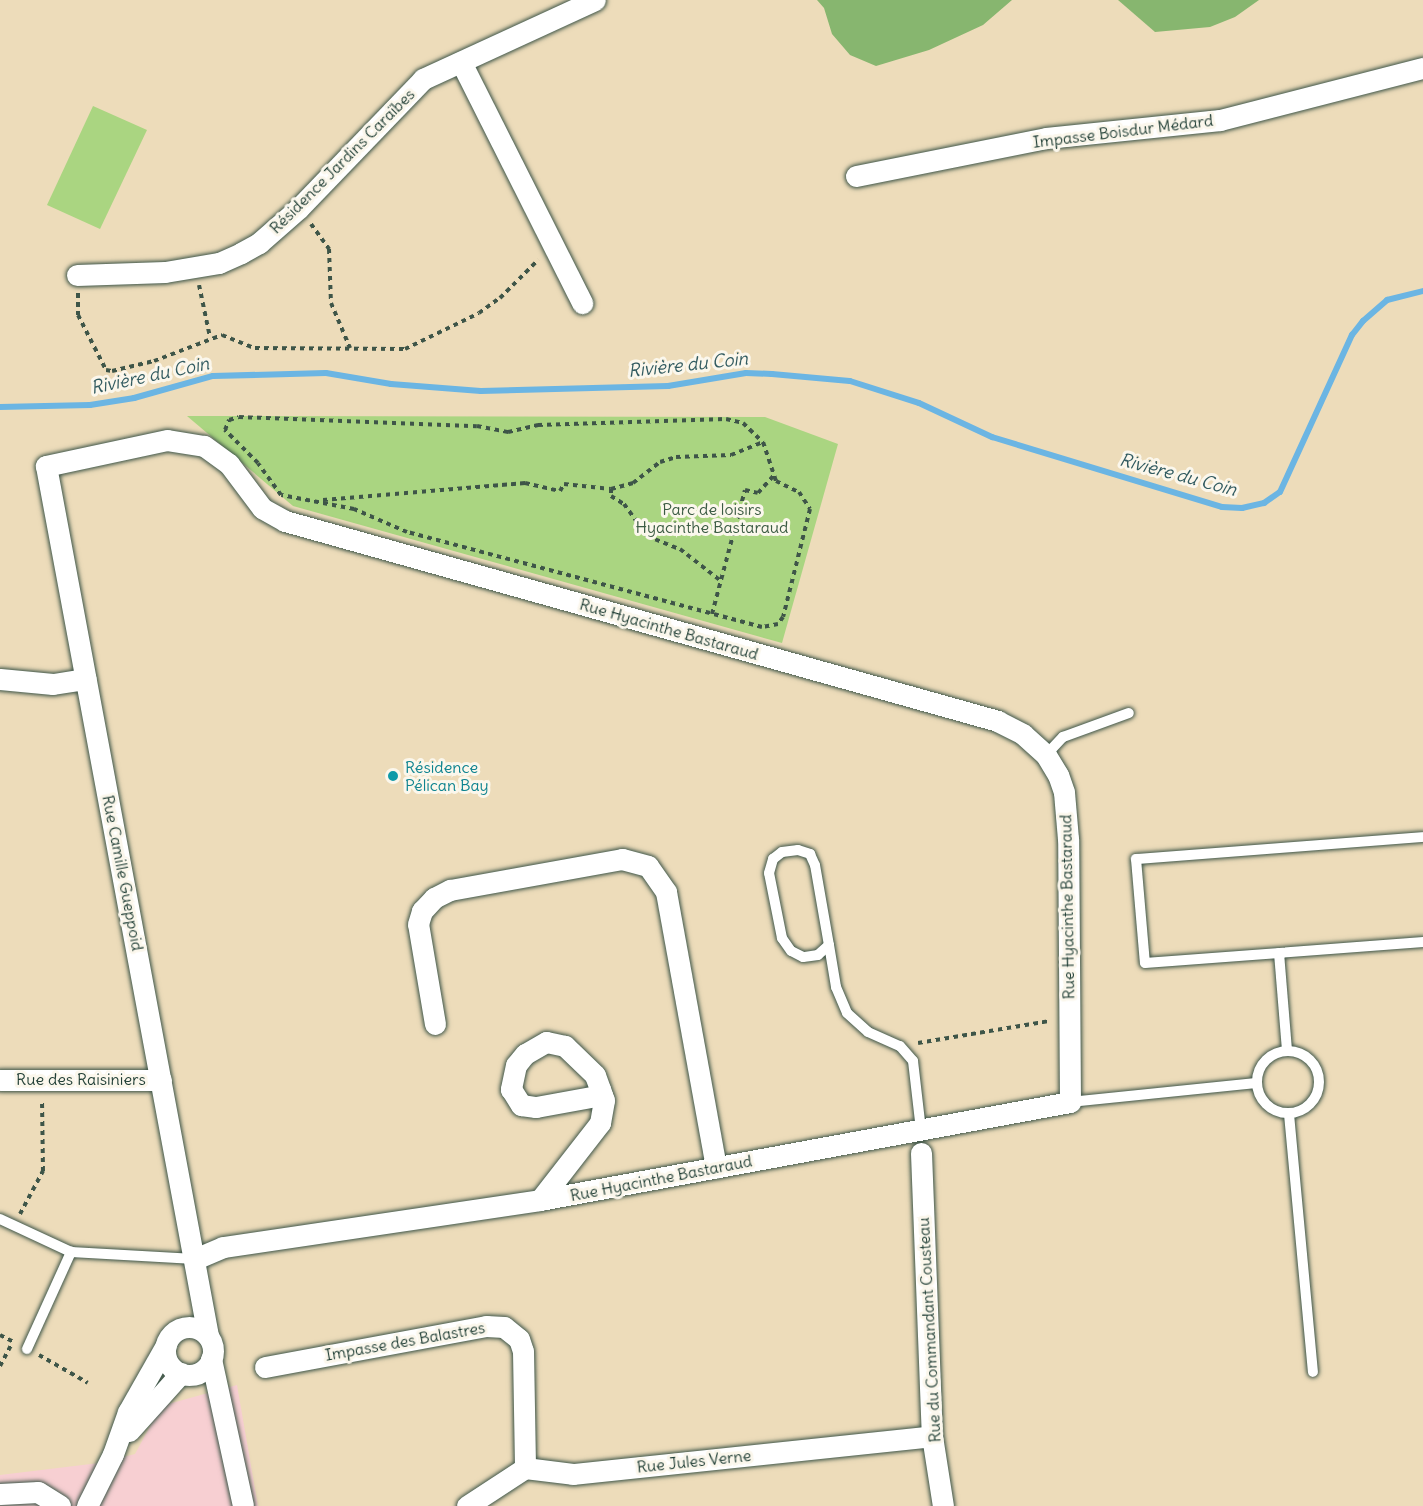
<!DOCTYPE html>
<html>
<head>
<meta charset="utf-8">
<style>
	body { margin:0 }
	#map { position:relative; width:1423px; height:1506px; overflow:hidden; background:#eddcba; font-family:Delius,sans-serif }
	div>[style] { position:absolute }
	.built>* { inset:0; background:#f7cfd2 }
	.green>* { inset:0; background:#aad581 }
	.forest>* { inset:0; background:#87b66f }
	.stream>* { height:6px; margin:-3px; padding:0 3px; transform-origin:3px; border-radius:3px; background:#6bb5e3 }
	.path>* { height:4px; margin-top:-2px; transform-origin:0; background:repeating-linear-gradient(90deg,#3e5548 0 4.5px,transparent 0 9px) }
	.roads { filter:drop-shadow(0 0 2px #3e5548) drop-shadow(0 0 2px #3e5548) }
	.lane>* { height:10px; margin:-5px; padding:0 5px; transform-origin:5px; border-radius:5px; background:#fff }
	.lane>.ring { margin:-5px; padding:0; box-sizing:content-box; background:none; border:10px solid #fff; border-radius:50% }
	.street>* { height:21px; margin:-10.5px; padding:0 10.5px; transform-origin:10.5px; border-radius:10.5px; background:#fff }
	.street>.ring { margin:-10.5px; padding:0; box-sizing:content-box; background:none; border:21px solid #fff; border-radius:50% }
	.dots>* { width:16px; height:16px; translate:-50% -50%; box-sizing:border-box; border:3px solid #fbf7ec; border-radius:50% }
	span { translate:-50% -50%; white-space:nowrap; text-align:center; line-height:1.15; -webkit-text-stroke:6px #fbf7ec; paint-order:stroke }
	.street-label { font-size:16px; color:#1f3d34 }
	.park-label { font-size:16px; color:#3b5b43 }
	.culture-label { font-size:16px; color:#0d838f }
	.left { translate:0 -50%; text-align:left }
	.water-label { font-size:18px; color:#325b60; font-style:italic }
</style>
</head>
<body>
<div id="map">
	<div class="built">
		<div style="clip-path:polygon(237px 1385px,258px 1506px,0 1506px,0 1475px,99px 1463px,135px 1454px,161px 1406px)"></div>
	</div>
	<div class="green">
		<div style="clip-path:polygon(93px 106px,147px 130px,100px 229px,47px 205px)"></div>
		<div style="clip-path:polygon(187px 416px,765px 417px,838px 444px,782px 643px,293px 506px)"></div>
	</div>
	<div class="forest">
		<div style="clip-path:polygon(817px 0,1012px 0,983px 25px,929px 50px,876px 66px,850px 55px,832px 34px,824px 8px)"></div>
		<div style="clip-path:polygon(1118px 0,1259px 0,1235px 17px,1210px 27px,1155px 32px)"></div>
	</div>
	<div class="stream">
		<div style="left:0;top:407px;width:90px;rotate:-1.3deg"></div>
		<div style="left:90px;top:405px;width:45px;rotate:-9deg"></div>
		<div style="left:134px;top:398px;width:82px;rotate:-15.6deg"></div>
		<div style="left:213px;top:376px;width:113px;rotate:-1.5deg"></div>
		<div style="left:326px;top:373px;width:66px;rotate:9.6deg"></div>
		<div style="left:391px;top:384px;width:90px;rotate:4.4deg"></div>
		<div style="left:481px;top:391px;width:187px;rotate:-1.5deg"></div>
		<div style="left:668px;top:386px;width:79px;rotate:-9.5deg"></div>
		<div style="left:746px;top:373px;width:26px;rotate:2deg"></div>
		<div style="left:772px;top:374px;width:78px;rotate:5.1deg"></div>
		<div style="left:850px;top:381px;width:72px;rotate:17.7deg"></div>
		<div style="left:919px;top:403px;width:81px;rotate:25deg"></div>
		<div style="left:992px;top:437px;width:240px;rotate:16.9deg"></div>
		<div style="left:1222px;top:507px;width:20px;rotate:3deg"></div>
		<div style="left:1242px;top:508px;width:23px;rotate:-13deg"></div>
		<div style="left:1264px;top:503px;width:19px;rotate:-35deg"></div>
		<div style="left:1280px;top:492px;width:173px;rotate:-65.4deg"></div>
		<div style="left:1352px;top:335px;width:18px;rotate:-52deg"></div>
		<div style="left:1363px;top:321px;width:32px;rotate:-41deg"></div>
		<div style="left:1387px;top:300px;width:37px;rotate:-14deg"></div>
	</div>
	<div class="path">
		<div style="left:311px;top:224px;width:31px;rotate:54deg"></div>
		<div style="left:329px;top:249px;width:54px;rotate:87.9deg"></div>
		<div style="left:331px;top:303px;width:49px;rotate:67.1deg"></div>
		<div style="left:199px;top:285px;width:53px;rotate:78.1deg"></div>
		<div style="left:78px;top:293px;width:22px;rotate:90deg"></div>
		<div style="left:78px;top:315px;width:62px;rotate:63deg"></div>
		<div style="left:106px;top:370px;width:6px;rotate:9deg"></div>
		<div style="left:112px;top:371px;width:43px;rotate:-13.4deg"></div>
		<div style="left:154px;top:361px;width:73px;rotate:-20.9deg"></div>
		<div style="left:222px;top:335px;width:35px;rotate:22deg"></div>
		<div style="left:255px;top:348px;width:150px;rotate:0.4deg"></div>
		<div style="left:405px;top:349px;width:82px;rotate:-25.9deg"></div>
		<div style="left:479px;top:313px;width:26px;rotate:-36deg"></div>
		<div style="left:500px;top:298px;width:54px;rotate:-45deg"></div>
		<div style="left:239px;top:417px;width:238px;rotate:2.2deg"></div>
		<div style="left:477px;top:426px;width:32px;rotate:11deg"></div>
		<div style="left:508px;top:432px;width:31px;rotate:-13deg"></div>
		<div style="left:538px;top:425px;width:188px;rotate:-1.8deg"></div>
		<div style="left:726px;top:419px;width:17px;rotate:13deg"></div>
		<div style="left:743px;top:423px;width:28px;rotate:44deg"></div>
		<div style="left:763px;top:442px;width:41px;rotate:71.6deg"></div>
		<div style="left:776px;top:481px;width:25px;rotate:26deg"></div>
		<div style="left:799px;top:492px;width:20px;rotate:57deg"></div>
		<div style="left:810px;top:509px;width:111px;rotate:104deg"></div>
		<div style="left:783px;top:617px;width:9px;rotate:126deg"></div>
		<div style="left:778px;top:624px;width:16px;rotate:169deg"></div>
		<div style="left:762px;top:627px;width:367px;rotate:-165deg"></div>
		<div style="left:407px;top:532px;width:58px;rotate:-156.5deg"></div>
		<div style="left:354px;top:509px;width:74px;rotate:-169.1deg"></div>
		<div style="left:281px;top:495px;width:39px;rotate:-126deg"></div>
		<div style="left:258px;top:463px;width:47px;rotate:-135deg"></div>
		<div style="left:225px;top:430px;width:11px;rotate:-68deg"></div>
		<div style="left:229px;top:420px;width:10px;rotate:-17deg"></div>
		<div style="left:611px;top:489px;width:7px;rotate:90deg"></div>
		<div style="left:611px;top:496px;width:15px;rotate:32deg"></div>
		<div style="left:624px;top:504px;width:39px;rotate:54deg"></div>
		<div style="left:647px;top:536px;width:35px;rotate:22deg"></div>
		<div style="left:680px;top:549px;width:52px;rotate:38deg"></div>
		<div style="left:323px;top:500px;width:203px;rotate:-4.8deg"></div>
		<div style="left:525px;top:483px;width:36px;rotate:13deg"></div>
		<div style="left:560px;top:491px;width:8px;rotate:-60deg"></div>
		<div style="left:564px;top:484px;width:47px;rotate:6.1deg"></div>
		<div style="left:611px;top:489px;width:23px;rotate:-15deg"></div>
		<div style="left:633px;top:483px;width:34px;rotate:-38deg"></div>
		<div style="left:660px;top:462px;width:17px;rotate:-17deg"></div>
		<div style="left:676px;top:457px;width:55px;rotate:-2.1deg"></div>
		<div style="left:731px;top:455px;width:35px;rotate:-22deg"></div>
		<div style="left:712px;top:614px;width:128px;rotate:-75.1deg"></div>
		<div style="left:745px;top:490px;width:13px;rotate:13deg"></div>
		<div style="left:758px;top:493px;width:24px;rotate:-48deg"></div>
		<div style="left:918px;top:1043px;width:134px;rotate:-9.5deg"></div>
		<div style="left:20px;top:1214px;width:49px;rotate:-61.9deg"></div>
		<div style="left:43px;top:1171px;width:72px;rotate:-90.8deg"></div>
		<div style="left:0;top:1335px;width:16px;rotate:27deg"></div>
		<div style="left:39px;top:1355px;width:56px;rotate:29.7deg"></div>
		<div style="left:0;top:1366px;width:24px;rotate:-62deg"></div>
	</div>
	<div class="roads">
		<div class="lane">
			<div style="left:1046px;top:755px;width:25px;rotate:-47deg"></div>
			<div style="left:1063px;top:737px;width:70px;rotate:-20deg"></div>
			<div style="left:1423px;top:837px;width:288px;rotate:175.6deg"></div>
			<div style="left:1136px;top:859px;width:104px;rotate:85.1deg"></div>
			<div style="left:1145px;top:963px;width:279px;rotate:-4.3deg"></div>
			<div style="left:829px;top:945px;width:15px;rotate:138deg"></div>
			<div style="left:818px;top:955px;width:15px;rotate:172deg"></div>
			<div style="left:803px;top:957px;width:13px;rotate:-153deg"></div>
			<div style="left:791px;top:951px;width:16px;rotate:-125deg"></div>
			<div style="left:782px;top:938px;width:66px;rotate:-101.3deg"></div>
			<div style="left:769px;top:873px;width:15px;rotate:-74deg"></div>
			<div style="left:773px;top:859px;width:11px;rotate:-38deg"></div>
			<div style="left:782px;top:852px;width:16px;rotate:-7deg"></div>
			<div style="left:798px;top:850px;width:13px;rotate:18deg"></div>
			<div style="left:810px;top:854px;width:12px;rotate:66deg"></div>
			<div style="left:815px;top:865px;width:81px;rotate:80.1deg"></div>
			<div style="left:829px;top:945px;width:43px;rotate:80.5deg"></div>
			<div style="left:836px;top:987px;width:28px;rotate:67deg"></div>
			<div style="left:847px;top:1013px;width:28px;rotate:42deg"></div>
			<div style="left:868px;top:1032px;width:35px;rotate:24deg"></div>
			<div style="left:900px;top:1046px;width:20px;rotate:49deg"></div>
			<div style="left:913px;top:1061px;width:69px;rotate:83.4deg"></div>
			<div style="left:1279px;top:953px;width:98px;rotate:85.3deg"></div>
			<div class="ring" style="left:1257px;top:1051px;width:52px;height:52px"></div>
			<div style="left:1070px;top:1102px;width:187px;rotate:-5.8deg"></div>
			<div style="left:1289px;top:1114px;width:259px;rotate:84.7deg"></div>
			<div style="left:0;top:1219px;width:78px;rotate:24.9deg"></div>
			<div style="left:71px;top:1252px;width:124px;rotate:3.2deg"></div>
			<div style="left:27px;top:1349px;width:107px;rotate:-65.6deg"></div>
		</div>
		<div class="street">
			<div style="left:461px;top:62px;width:270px;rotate:63.3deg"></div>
			<div style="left:856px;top:176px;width:194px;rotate:-11.3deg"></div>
			<div style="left:1046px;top:138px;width:175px;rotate:-5.9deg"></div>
			<div style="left:1220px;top:120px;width:210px;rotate:-14.4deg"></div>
			<div style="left:77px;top:275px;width:88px;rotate:-2deg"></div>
			<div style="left:165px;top:272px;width:55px;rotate:-9.5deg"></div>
			<div style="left:219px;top:263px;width:24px;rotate:-24deg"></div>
			<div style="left:241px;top:253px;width:21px;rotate:-29deg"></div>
			<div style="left:259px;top:243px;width:53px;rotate:-41.2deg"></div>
			<div style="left:299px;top:208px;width:179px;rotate:-46.1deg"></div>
			<div style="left:423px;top:79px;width:189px;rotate:-24.7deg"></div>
			<div style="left:0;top:679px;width:53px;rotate:5.4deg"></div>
			<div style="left:53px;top:684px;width:33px;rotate:-9deg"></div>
			<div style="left:435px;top:1024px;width:101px;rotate:-99.6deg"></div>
			<div style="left:418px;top:924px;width:14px;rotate:-73deg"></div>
			<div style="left:422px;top:911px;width:18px;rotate:-47deg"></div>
			<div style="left:434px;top:898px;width:18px;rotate:-27deg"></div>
			<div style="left:450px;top:890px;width:175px;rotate:-10.2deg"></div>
			<div style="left:622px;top:859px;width:27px;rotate:15deg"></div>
			<div style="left:648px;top:866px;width:32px;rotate:55deg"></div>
			<div style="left:666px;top:892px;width:280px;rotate:79.7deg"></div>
			<div style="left:0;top:1080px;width:161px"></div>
			<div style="left:921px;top:1153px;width:283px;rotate:87.8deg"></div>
			<div style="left:932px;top:1436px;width:71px;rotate:81.1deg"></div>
			<div style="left:540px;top:1200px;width:98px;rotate:-52.1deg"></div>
			<div style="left:600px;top:1123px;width:23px;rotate:-80deg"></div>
			<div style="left:604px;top:1100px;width:5px;rotate:-112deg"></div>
			<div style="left:602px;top:1095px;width:6px;rotate:-108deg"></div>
			<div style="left:600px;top:1089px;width:15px;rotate:-110deg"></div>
			<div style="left:595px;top:1075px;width:42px;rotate:-136deg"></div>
			<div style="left:565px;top:1046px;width:19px;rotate:-168deg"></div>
			<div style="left:546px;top:1042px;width:24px;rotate:150deg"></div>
			<div style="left:525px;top:1054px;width:14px;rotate:129deg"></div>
			<div style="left:516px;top:1065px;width:25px;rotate:102deg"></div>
			<div style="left:511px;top:1089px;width:19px;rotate:58deg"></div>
			<div style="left:521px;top:1105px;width:15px;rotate:8deg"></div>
			<div style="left:536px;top:1107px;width:67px;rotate:-10.3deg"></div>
			<div style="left:195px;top:1259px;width:30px;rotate:-23deg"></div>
			<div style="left:223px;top:1247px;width:320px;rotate:-8.4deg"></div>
			<div style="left:540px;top:1200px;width:539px;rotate:-10.48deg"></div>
			<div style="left:1070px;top:1102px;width:263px;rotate:-90.4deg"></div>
			<div style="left:1068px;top:839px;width:47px;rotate:-94.9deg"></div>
			<div style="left:1064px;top:792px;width:18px;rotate:-109deg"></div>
			<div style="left:1058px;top:775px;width:23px;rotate:-121deg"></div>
			<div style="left:1046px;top:755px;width:31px;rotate:-138deg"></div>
			<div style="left:1023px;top:734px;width:28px;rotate:-153deg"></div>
			<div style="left:998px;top:721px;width:741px;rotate:-164.33deg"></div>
			<div style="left:285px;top:521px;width:26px;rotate:-151deg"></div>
			<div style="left:262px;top:508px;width:55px;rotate:-126.9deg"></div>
			<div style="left:229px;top:464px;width:31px;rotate:-144deg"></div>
			<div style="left:204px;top:446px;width:37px;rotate:-171deg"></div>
			<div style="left:167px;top:440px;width:124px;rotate:167.9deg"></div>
			<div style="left:46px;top:466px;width:885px;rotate:79.45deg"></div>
			<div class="ring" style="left:165px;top:1327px;width:27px;height:27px"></div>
			<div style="left:211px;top:1359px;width:150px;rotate:77.7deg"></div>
			<div style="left:265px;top:1367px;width:225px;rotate:-10.5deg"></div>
			<div style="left:486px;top:1326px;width:18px;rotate:3deg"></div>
			<div style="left:504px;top:1327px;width:19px;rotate:39deg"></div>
			<div style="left:519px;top:1339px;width:13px;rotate:72deg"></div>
			<div style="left:523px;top:1351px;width:117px;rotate:89deg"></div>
			<div style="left:129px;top:1431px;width:78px;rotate:-48.1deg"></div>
			<div style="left:0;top:1494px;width:38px;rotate:-3deg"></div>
			<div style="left:38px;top:1492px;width:26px;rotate:32deg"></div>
			<div style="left:87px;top:1506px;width:58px;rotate:-63.4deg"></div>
			<div style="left:113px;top:1454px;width:45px;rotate:-70.3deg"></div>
			<div style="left:128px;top:1412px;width:77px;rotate:-60.4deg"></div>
			<div style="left:467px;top:1506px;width:69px;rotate:-33.2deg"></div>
			<div style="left:525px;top:1468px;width:48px;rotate:7.1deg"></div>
			<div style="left:573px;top:1474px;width:361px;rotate:-6deg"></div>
		</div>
	</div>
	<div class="dots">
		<div style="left:393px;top:776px;background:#0f9aa8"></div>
	</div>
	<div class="street-label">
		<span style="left:1123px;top:131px;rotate:-7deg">Impasse Boisdur Médard</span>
		<span style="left:342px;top:161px;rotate:-45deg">Résidence Jardins Caraïbes</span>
		<span style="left:669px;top:629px;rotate:16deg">Rue Hyacinthe Bastaraud</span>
		<span style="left:123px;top:873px;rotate:79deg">Rue Camille Gueppoid</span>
		<span style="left:1067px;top:907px;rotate:-91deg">Rue Hyacinthe Bastaraud</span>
		<span style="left:81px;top:1079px">Rue des Raisiniers</span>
		<span style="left:661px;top:1178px;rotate:-11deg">Rue Hyacinthe Bastaraud</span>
		<span style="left:929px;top:1330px;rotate:-93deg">Rue du Commandant Cousteau</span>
		<span style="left:405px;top:1341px;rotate:-10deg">Impasse des Balastres</span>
		<span style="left:694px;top:1461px;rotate:-6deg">Rue Jules Verne</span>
	</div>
	<div class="park-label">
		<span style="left:712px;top:518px">Parc de loisirs<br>Hyacinthe Bastaraud</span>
	</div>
	<div class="culture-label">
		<span class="left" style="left:405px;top:776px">Résidence<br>Pélican Bay</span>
	</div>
	<div class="water-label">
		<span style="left:688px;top:365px;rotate:-6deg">Rivière du Coin</span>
		<span style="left:150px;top:376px;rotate:-12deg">Rivière du Coin</span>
		<span style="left:1178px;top:475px;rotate:15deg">Rivière du Coin</span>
	</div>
</div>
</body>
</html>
